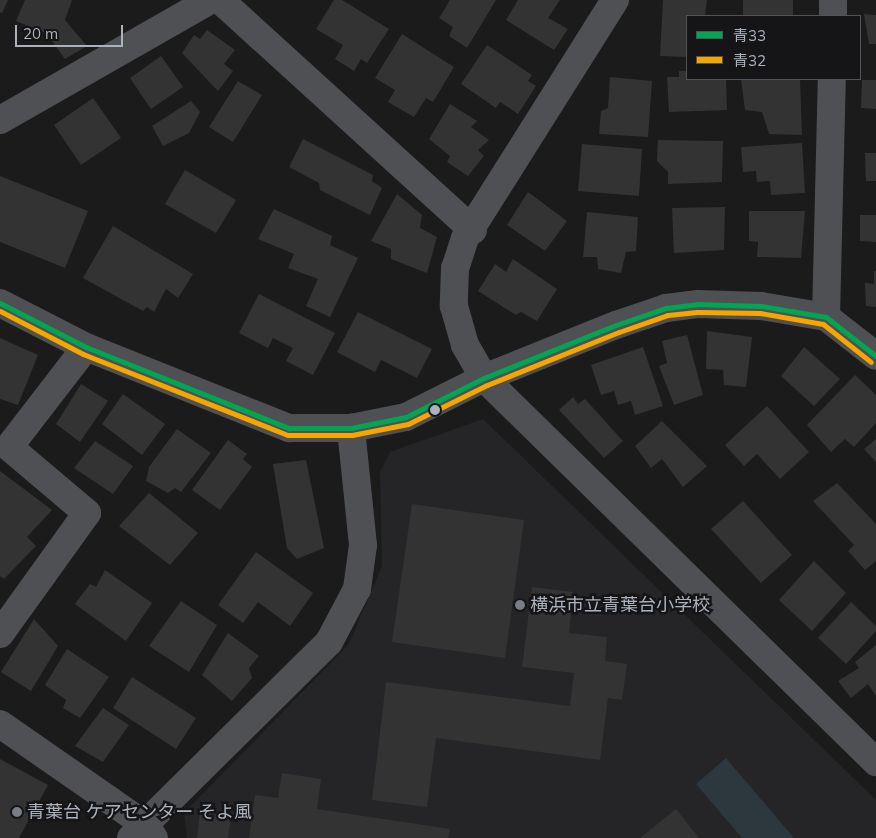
<!DOCTYPE html>
<html>
<head>
<meta charset="utf-8">
<style>
	body { margin:0 }
	#map { position:relative; width:876px; height:838px; overflow:hidden; background:#1b1b1b; font-family:Mulish,"Noto Sans JP",sans-serif }
	div>[style] { position:absolute }
	.built>* { inset:0; background:#252527 }
	.water>* { inset:0; background:#2c373e }
	.building>* { inset:0; background:#333 }
	.minor>* { height:28px; margin:-14px; padding:0 14px; transform-origin:14px; border-radius:14px; background:#4f5054 }
	.bus-1>* { height:5px; margin:-2.5px; padding:0 2.5px; transform-origin:2.5px; border-radius:2.5px; background:#00a651 }
	.bus-2>* { height:5px; margin:-2.5px; padding:0 2.5px; transform-origin:2.5px; border-radius:2.5px; background:#f7a600 }
	.dots>* { width:14px; height:14px; translate:-50% -50%; box-sizing:border-box; border:2px solid #151517; border-radius:50% }
	span { translate:-50% -50%; white-space:nowrap; text-align:center; line-height:1.15; -webkit-text-stroke:5px #151517; paint-order:stroke }
	.poi-label { font-size:18px; color:#abb2bd }
	.left { translate:0 -50%; text-align:left }
	.legend { position:absolute; left:686px; top:15px; width:175px; height:65px; box-sizing:border-box; background:#151517; border:1px solid #515459; margin:0; padding:6px 9px; list-style:none; font-size:15px; color:#abb2bd }
	.legend li { display:flex; align-items:center; gap:10px; height:25px }
	.legend b { width:25px; border:1px solid #515459 }
	.scale { position:absolute; left:15px; top:25px; width:108px; height:22px; box-sizing:border-box; border:2px solid #abb2bd; border-top:0; padding-left:6px; font-size:15px; line-height:18px; white-space:nowrap; color:#abb2bd; -webkit-text-stroke:4px #151517; paint-order:stroke }
</style>
</head>
<body>
<div id="map">
	<div class="built">
		<div style="clip-path:polygon(483px 419px,876px 800px,876px 838px,187px 838px,184px 813px,349px 644px,382px 566px,380px 472px,390px 452px)"></div>
	</div>
	<div class="water">
		<div style="clip-path:polygon(726px 758px,794px 838px,742px 838px,696px 784px)"></div>
	</div>
	<div class="building">
		<div style="clip-path:polygon(0 0,8px 0,2px 13px,0 12px)"></div>
		<div style="clip-path:polygon(25px 0,72px 0,65px 20px,87px 46px,65px 59px,46px 33px,16px 21px)"></div>
		<div style="clip-path:polygon(334px 0,342px 0,389px 29px,367px 63px,361px 59px,354px 71px,335px 59px,343px 45px,316px 29px)"></div>
		<div style="clip-path:polygon(450px 0,496px 0,467px 48px,449px 36px,453px 27px,439px 18px)"></div>
		<div style="clip-path:polygon(518px 0,560px 0,548px 18px,568px 29px,554px 50px,506px 20px)"></div>
		<div style="clip-path:polygon(663px 0,707px 0,705px 16px,687px 16px,687px 57px,660px 56px)"></div>
		<div style="clip-path:polygon(743px 0,793px 0,793px 16px,743px 16px)"></div>
		<div style="clip-path:polygon(864px 14px,876px 15px,876px 44px,869px 44px)"></div>
		<div style="clip-path:polygon(207px 30px,235px 50px,224px 64px,233px 71px,218px 91px,182px 53px,194px 35px,200px 39px)"></div>
		<div style="clip-path:polygon(402px 34px,454px 67px,433px 102px,426px 98px,414px 117px,388px 102px,395px 90px,375px 78px)"></div>
		<div style="clip-path:polygon(487px 45px,532px 75px,528px 81px,536px 86px,518px 114px,500px 102px,496px 108px,461px 84px)"></div>
		<div style="clip-path:polygon(161px 56px,183px 87px,151px 109px,130px 78px)"></div>
		<div style="clip-path:polygon(679px 71px,687px 71px,687px 79px,726px 79px,727px 110px,669px 112px,667px 77px,679px 77px)"></div>
		<div style="clip-path:polygon(610px 77px,652px 81px,648px 137px,599px 134px,601px 111px,608px 108px)"></div>
		<div style="clip-path:polygon(741px 79px,800px 79px,802px 135px,769px 134px,762px 112px,745px 110px)"></div>
		<div style="clip-path:polygon(862px 80px,876px 80px,876px 109px,861px 108px)"></div>
		<div style="clip-path:polygon(238px 81px,262px 95px,233px 142px,209px 127px)"></div>
		<div style="clip-path:polygon(93px 98px,121px 138px,81px 165px,54px 125px)"></div>
		<div style="clip-path:polygon(191px 101px,200px 112px,189px 133px,163px 146px,152px 126px)"></div>
		<div style="clip-path:polygon(450px 104px,477px 121px,471px 127px,489px 140px,478px 150px,484px 156px,468px 176px,447px 162px,450px 156px,429px 139px)"></div>
		<div style="clip-path:polygon(303px 139px,373px 175px,372px 181px,382px 188px,370px 215px,320px 190px,319px 183px,289px 167px)"></div>
		<div style="clip-path:polygon(658px 140px,723px 141px,722px 182px,668px 184px,668px 172px,657px 161px)"></div>
		<div style="clip-path:polygon(802px 143px,805px 193px,771px 195px,770px 181px,757px 182px,756px 171px,743px 172px,741px 147px)"></div>
		<div style="clip-path:polygon(582px 144px,642px 149px,639px 196px,578px 191px)"></div>
		<div style="clip-path:polygon(865px 153px,876px 153px,876px 181px,866px 181px)"></div>
		<div style="clip-path:polygon(185px 170px,236px 200px,216px 233px,165px 204px)"></div>
		<div style="clip-path:polygon(0 176px,88px 211px,65px 268px,0 242px)"></div>
		<div style="clip-path:polygon(528px 192px,567px 221px,545px 251px,507px 225px)"></div>
		<div style="clip-path:polygon(397px 194px,422px 215px,420px 228px,437px 237px,427px 273px,391px 259px,391px 249px,371px 241px)"></div>
		<div style="clip-path:polygon(725px 207px,724px 250px,674px 253px,672px 208px)"></div>
		<div style="clip-path:polygon(274px 209px,332px 236px,330px 245px,358px 258px,330px 317px,306px 306px,318px 279px,288px 268px,294px 254px,258px 239px)"></div>
		<div style="clip-path:polygon(749px 211px,805px 211px,801px 258px,757px 257px,758px 242px,749px 241px)"></div>
		<div style="clip-path:polygon(587px 212px,638px 217px,636px 251px,626px 252px,621px 273px,598px 269px,597px 257px,583px 257px)"></div>
		<div style="clip-path:polygon(860px 215px,876px 215px,876px 242px,860px 241px)"></div>
		<div style="clip-path:polygon(113px 226px,193px 274px,178px 298px,166px 289px,154px 312px,147px 307px,143px 311px,83px 278px)"></div>
		<div style="clip-path:polygon(513px 259px,557px 289px,537px 321px,521px 312px,516px 315px,478px 291px,495px 264px,506px 272px)"></div>
		<div style="clip-path:polygon(874px 271px,876px 271px,876px 307px,866px 306px,865px 283px,874px 284px)"></div>
		<div style="clip-path:polygon(259px 294px,335px 333px,313px 375px,286px 361px,293px 348px,273px 338px,268px 348px,239px 333px)"></div>
		<div style="clip-path:polygon(358px 312px,432px 349px,417px 378px,381px 360px,375px 372px,337px 352px)"></div>
		<div style="clip-path:polygon(707px 331px,752px 337px,746px 387px,724px 385px,723px 370px,706px 369px)"></div>
		<div style="clip-path:polygon(687px 335px,703px 395px,674px 405px,659px 366px,667px 363px,662px 341px)"></div>
		<div style="clip-path:polygon(0 338px,38px 355px,18px 405px,0 399px)"></div>
		<div style="clip-path:polygon(643px 347px,663px 406px,635px 415px,631px 401px,618px 405px,614px 391px,601px 395px,591px 365px)"></div>
		<div style="clip-path:polygon(804px 347px,840px 379px,814px 406px,781px 376px)"></div>
		<div style="clip-path:polygon(855px 375px,876px 395px,876px 423px,854px 447px,845px 439px,831px 452px,807px 425px)"></div>
		<div style="clip-path:polygon(81px 384px,108px 401px,80px 442px,56px 424px)"></div>
		<div style="clip-path:polygon(123px 394px,165px 424px,142px 455px,102px 424px)"></div>
		<div style="clip-path:polygon(573px 397px,578px 404px,585px 399px,623px 441px,604px 458px,559px 410px)"></div>
		<div style="clip-path:polygon(767px 406px,809px 452px,780px 479px,757px 454px,744px 466px,725px 445px)"></div>
		<div style="clip-path:polygon(662px 421px,707px 466px,683px 487px,662px 459px,651px 468px,635px 446px)"></div>
		<div style="clip-path:polygon(177px 429px,211px 453px,181px 492px,175px 488px,168px 493px,146px 481px,149px 467px)"></div>
		<div style="clip-path:polygon(876px 439px,876px 462px,864px 449px)"></div>
		<div style="clip-path:polygon(228px 440px,247px 454px,243px 459px,252px 467px,220px 510px,192px 490px)"></div>
		<div style="clip-path:polygon(95px 441px,133px 466px,113px 494px,74px 468px)"></div>
		<div style="clip-path:polygon(306px 460px,324px 548px,297px 559px,287px 548px,273px 464px)"></div>
		<div style="clip-path:polygon(0 471px,52px 510px,27px 537px,36px 546px,4px 579px,0 576px)"></div>
		<div style="clip-path:polygon(837px 483px,876px 524px,876px 561px,865px 570px,848px 551px,854px 545px,813px 501px)"></div>
		<div style="clip-path:polygon(149px 493px,198px 533px,170px 565px,119px 526px)"></div>
		<div style="clip-path:polygon(743px 501px,792px 555px,761px 583px,711px 529px)"></div>
		<div style="clip-path:polygon(412px 504px,524px 520px,505px 658px,392px 642px)"></div>
		<div style="clip-path:polygon(256px 552px,313px 593px,290px 626px,258px 602px,243px 623px,218px 605px)"></div>
		<div style="clip-path:polygon(814px 561px,846px 593px,812px 631px,779px 600px)"></div>
		<div style="clip-path:polygon(105px 570px,152px 603px,126px 641px,75px 604px,90px 584px,96px 587px)"></div>
		<div style="clip-path:polygon(532px 587px,573px 592px,569px 633px,607px 637px,605px 661px,627px 664px,622px 700px,608px 698px,600px 760px,436px 738px,427px 807px,372px 800px,386px 682px,570px 706px,574px 673px,522px 667px)"></div>
		<div style="clip-path:polygon(181px 601px,217px 625px,189px 672px,149px 646px)"></div>
		<div style="clip-path:polygon(851px 602px,876px 626px,876px 631px,846px 664px,818px 638px)"></div>
		<div style="clip-path:polygon(34px 619px,58px 646px,31px 691px,1px 672px)"></div>
		<div style="clip-path:polygon(228px 633px,259px 656px,249px 668px,252px 678px,232px 701px,202px 675px)"></div>
		<div style="clip-path:polygon(876px 645px,876px 696px,868px 684px,851px 698px,838px 681px,859px 668px,855px 662px)"></div>
		<div style="clip-path:polygon(67px 649px,109px 677px,80px 718px,63px 708px,66px 700px,45px 685px)"></div>
		<div style="clip-path:polygon(132px 677px,196px 718px,176px 749px,113px 708px)"></div>
		<div style="clip-path:polygon(103px 708px,129px 725px,103px 762px,75px 746px)"></div>
		<div style="clip-path:polygon(0 759px,48px 785px,19px 838px,0 838px)"></div>
		<div style="clip-path:polygon(282px 773px,321px 779px,317px 809px,450px 829px,448px 838px,249px 838px,255px 795px,278px 798px)"></div>
		<div style="clip-path:polygon(676px 809px,699px 838px,640px 838px)"></div>
		<div style="clip-path:polygon(200px 812px,231px 816px,228px 838px,197px 838px)"></div>
	</div>
	<div class="minor">
		<div style="left:220px;top:0;width:342px;rotate:42.3deg"></div>
		<div style="left:615px;top:0;width:281px;rotate:122.2deg"></div>
		<div style="left:465px;top:238px;width:32px;rotate:108deg"></div>
		<div style="left:455px;top:268px;width:38px;rotate:92deg"></div>
		<div style="left:454px;top:306px;width:41px;rotate:74.2deg"></div>
		<div style="left:465px;top:345px;width:38px;rotate:60deg"></div>
		<div style="left:484px;top:378px;width:549px;rotate:44.41deg"></div>
		<div style="left:833px;top:16px;width:16px;rotate:-90deg"></div>
		<div style="left:0;top:120px;width:242px;rotate:-29.7deg"></div>
		<div style="left:0;top:303px;width:97px;rotate:27.1deg"></div>
		<div style="left:86px;top:347px;width:219px;rotate:21.8deg"></div>
		<div style="left:289px;top:428px;width:62px"></div>
		<div style="left:351px;top:428px;width:56px;rotate:-11.3deg"></div>
		<div style="left:406px;top:417px;width:87px;rotate:-26.6deg"></div>
		<div style="left:484px;top:378px;width:142px;rotate:-21.9deg"></div>
		<div style="left:616px;top:325px;width:53px;rotate:-18.8deg"></div>
		<div style="left:666px;top:308px;width:31px;rotate:-7deg"></div>
		<div style="left:697px;top:304px;width:64px;rotate:1.8deg"></div>
		<div style="left:761px;top:306px;width:66px;rotate:9.6deg"></div>
		<div style="left:826px;top:317px;width:63px;rotate:38deg"></div>
		<div style="left:826px;top:317px;width:238px;rotate:-88.6deg"></div>
		<div style="left:0;top:634px;width:149px;rotate:-54.3deg"></div>
		<div style="left:87px;top:513px;width:102px;rotate:-139.8deg"></div>
		<div style="left:9px;top:447px;width:126px;rotate:-52.4deg"></div>
		<div style="left:0;top:724px;width:175px;rotate:34.8deg"></div>
		<div style="left:144px;top:824px;width:17px;rotate:54deg"></div>
		<div style="left:131px;top:838px;width:279px;rotate:-44.7deg"></div>
		<div style="left:329px;top:642px;width:60px;rotate:-62.2deg"></div>
		<div style="left:357px;top:589px;width:44px;rotate:-82.2deg"></div>
		<div style="left:363px;top:545px;width:118px;rotate:-95.9deg"></div>
	</div>
	<div class="bus-1">
		<div style="left:0;top:303px;width:97px;rotate:27.1deg"></div>
		<div style="left:86px;top:347px;width:219px;rotate:21.8deg"></div>
		<div style="left:289px;top:428px;width:62px"></div>
		<div style="left:351px;top:428px;width:56px;rotate:-11.3deg"></div>
		<div style="left:406px;top:417px;width:87px;rotate:-26.6deg"></div>
		<div style="left:484px;top:378px;width:142px;rotate:-21.9deg"></div>
		<div style="left:616px;top:325px;width:53px;rotate:-18.8deg"></div>
		<div style="left:666px;top:308px;width:31px;rotate:-7deg"></div>
		<div style="left:697px;top:304px;width:64px;rotate:1.8deg"></div>
		<div style="left:761px;top:306px;width:66px;rotate:9.6deg"></div>
		<div style="left:826px;top:317px;width:63px;rotate:38deg"></div>
	</div>
	<div class="bus-2">
		<div style="left:0;top:311px;width:93px;rotate:27.4deg"></div>
		<div style="left:83px;top:354px;width:220px;rotate:21.6deg"></div>
		<div style="left:288px;top:435px;width:64px"></div>
		<div style="left:352px;top:435px;width:57px;rotate:-11.1deg"></div>
		<div style="left:408px;top:424px;width:88px;rotate:-26.3deg"></div>
		<div style="left:487px;top:385px;width:142px;rotate:-21.9deg"></div>
		<div style="left:619px;top:332px;width:52px;rotate:-19.1deg"></div>
		<div style="left:668px;top:315px;width:29px;rotate:-6deg"></div>
		<div style="left:697px;top:312px;width:63px;rotate:0.9deg"></div>
		<div style="left:760px;top:313px;width:64px;rotate:9.9deg"></div>
		<div style="left:823px;top:324px;width:61px;rotate:38.4deg"></div>
	</div>
	<div class="dots">
		<div style="left:435px;top:410px;background:#abb2bd"></div>
		<div style="left:520px;top:605px;background:#797d84"></div>
		<div style="left:17px;top:812px;background:#797d84"></div>
	</div>
	<div class="poi-label">
		<span class="left" style="left:530px;top:605px">横浜市立青葉台小学校</span>
		<span class="left" style="left:27px;top:812px">青葉台 ケアセンター そよ風</span>
	</div>
	<ul class="legend">
	<li><b style="height:6px;background:#00a651"></b>青33</li>
	<li><b style="height:6px;background:#f7a600"></b>青32</li>
	</ul>
	<div class="scale">20 m</div>
</div>
</body>
</html>
